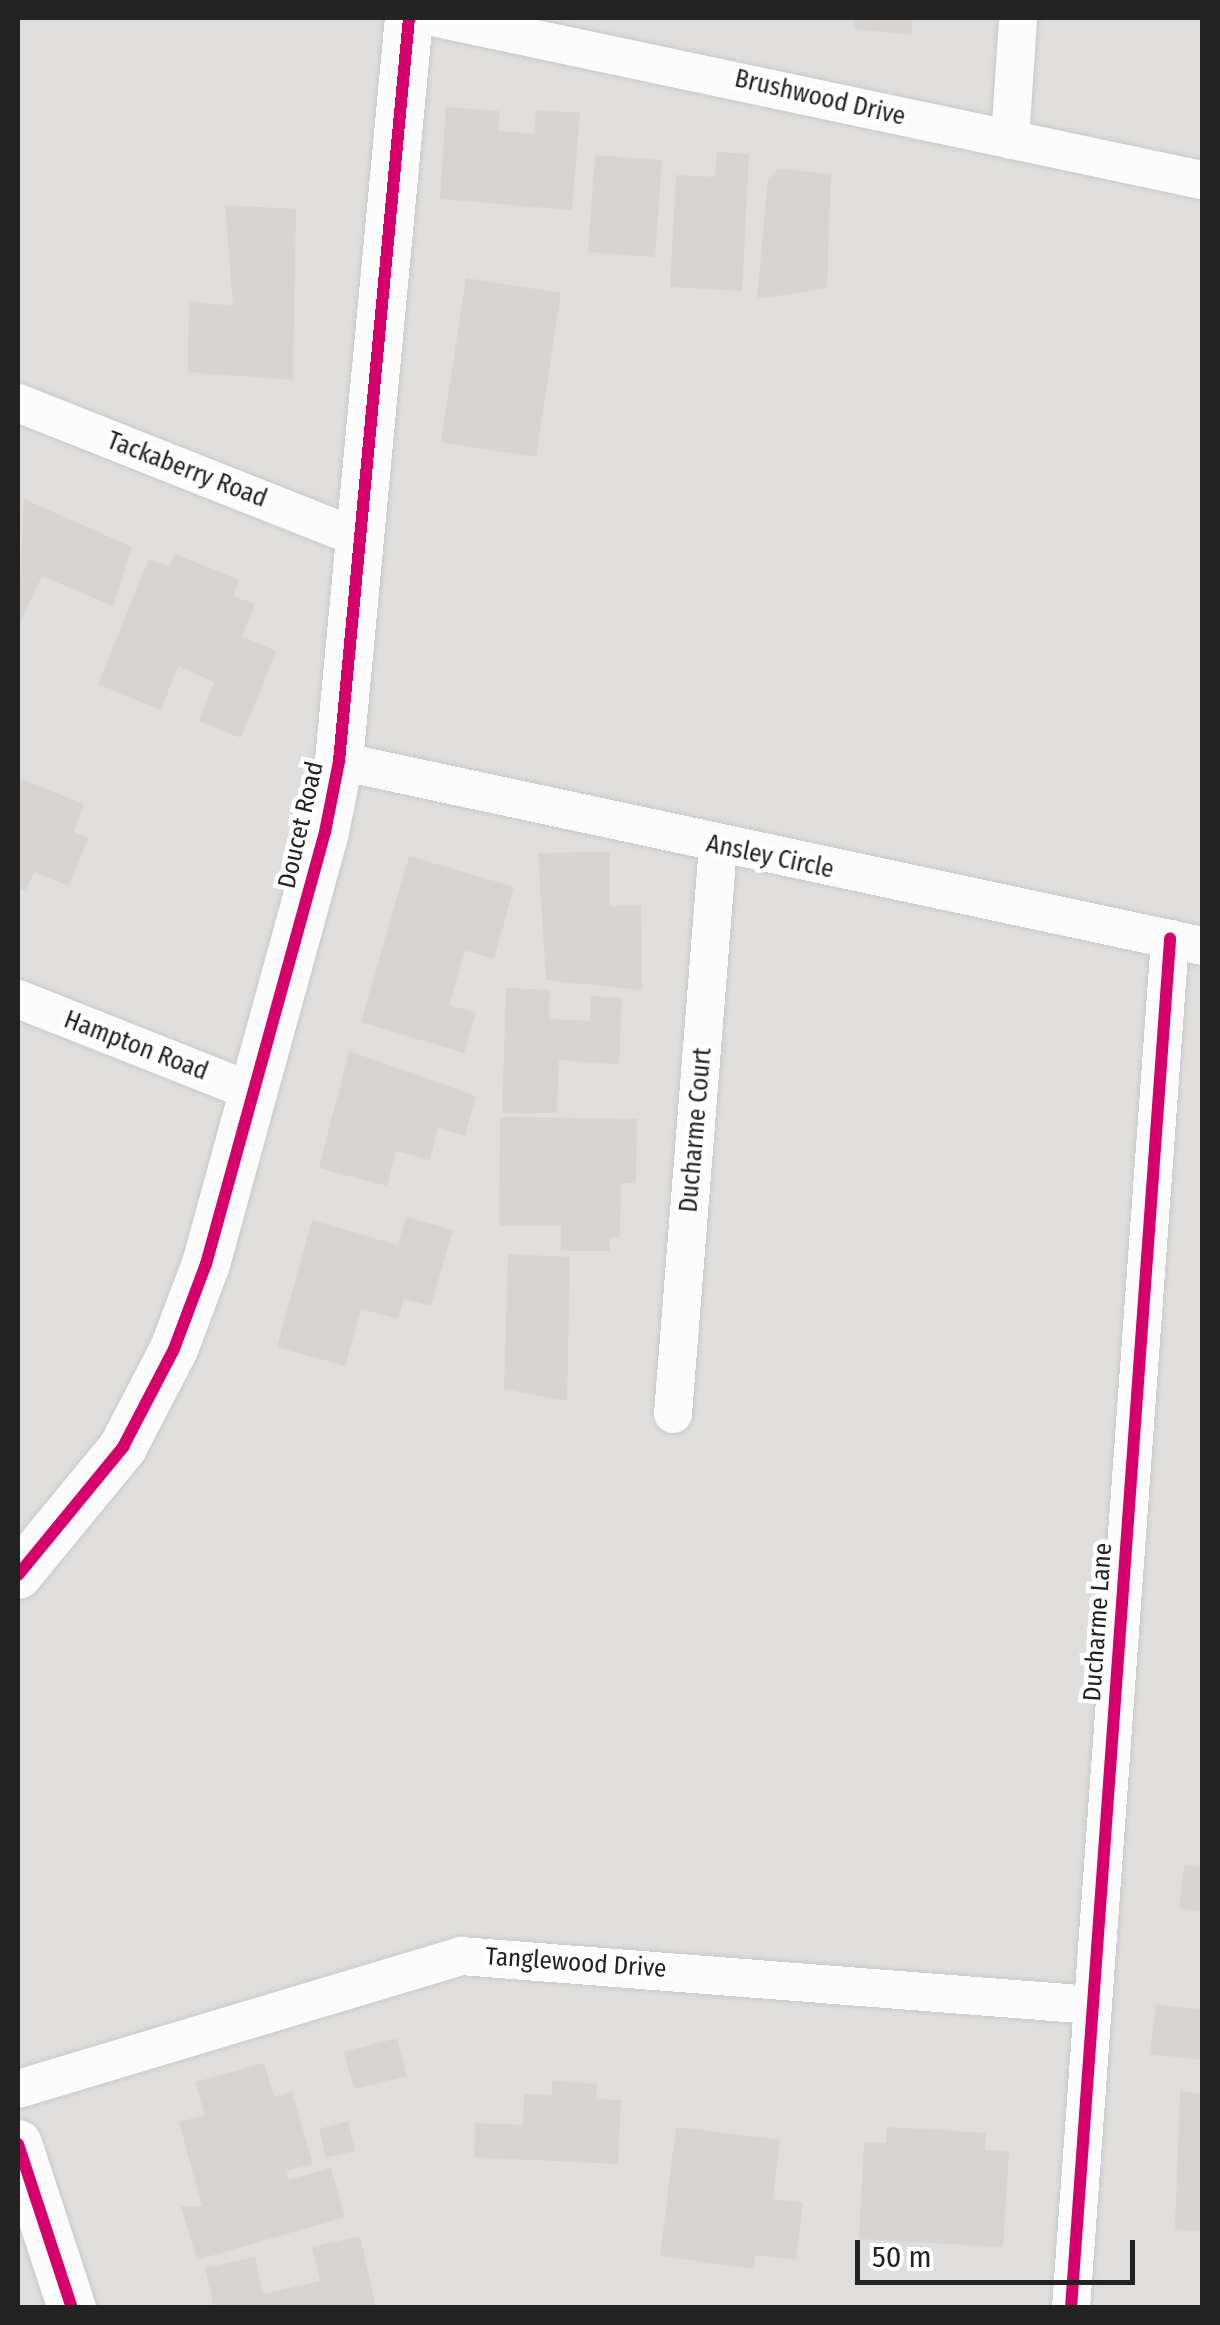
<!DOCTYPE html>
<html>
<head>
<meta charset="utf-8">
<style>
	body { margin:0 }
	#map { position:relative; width:1220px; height:2325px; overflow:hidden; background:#f0eeeb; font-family:"Fira Sans Condensed",sans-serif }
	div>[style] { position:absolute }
	.residential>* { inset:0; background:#dfdedc }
	.building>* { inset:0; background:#d7d4d2 }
	.roads { filter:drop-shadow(0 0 2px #c9c8c7) drop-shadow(0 0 2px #c9c8c7) }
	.minor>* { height:38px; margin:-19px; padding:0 19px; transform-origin:19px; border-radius:19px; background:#fdfcfc }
	.tertiary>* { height:48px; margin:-24px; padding:0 24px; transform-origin:24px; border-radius:24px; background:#fdfcfc }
	.cycleway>* { height:12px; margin:-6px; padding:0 6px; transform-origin:6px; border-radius:6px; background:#d6006c }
	span { translate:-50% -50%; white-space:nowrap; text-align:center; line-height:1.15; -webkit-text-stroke:9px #fff; paint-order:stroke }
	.street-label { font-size:25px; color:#222 }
	.frame { position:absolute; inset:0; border:20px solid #222; pointer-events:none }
	.scale { position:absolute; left:855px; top:2240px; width:280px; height:45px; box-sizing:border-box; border:5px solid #222; border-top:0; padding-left:12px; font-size:30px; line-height:35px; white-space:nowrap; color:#222; -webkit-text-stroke:8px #fff; paint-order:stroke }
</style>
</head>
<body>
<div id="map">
	<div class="residential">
		<div style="clip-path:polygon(18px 18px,1202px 18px,1202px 2307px,18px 2307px)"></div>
	</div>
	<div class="building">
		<div style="clip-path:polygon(855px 18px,913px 18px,911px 35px,854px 29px)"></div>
		<div style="clip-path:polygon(446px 107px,500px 111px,498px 131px,534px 134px,536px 110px,580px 113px,572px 210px,440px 199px)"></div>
		<div style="clip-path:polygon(717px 152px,749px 154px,742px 291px,670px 287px,676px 175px,715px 177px)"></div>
		<div style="clip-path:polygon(595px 155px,662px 160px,655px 257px,588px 252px)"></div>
		<div style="clip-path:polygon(778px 169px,831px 174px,827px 288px,757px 299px,768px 179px)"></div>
		<div style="clip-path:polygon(225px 205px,296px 209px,293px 380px,188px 372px,189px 301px,233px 306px)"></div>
		<div style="clip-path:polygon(466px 278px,561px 293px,536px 457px,441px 442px)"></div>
		<div style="clip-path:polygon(24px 499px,132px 547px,113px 606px,42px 576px,18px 627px)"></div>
		<div style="clip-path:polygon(175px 554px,239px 580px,233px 596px,255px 604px,242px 636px,276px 651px,241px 738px,199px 721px,214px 682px,178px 666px,161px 710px,98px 684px,149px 559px,170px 567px)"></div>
		<div style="clip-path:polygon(18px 778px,84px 804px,74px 832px,88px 838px,69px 886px,34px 872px,26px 891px,18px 888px)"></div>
		<div style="clip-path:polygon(610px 852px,610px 906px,641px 906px,642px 990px,546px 980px,538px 853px)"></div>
		<div style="clip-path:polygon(409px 856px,514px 887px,494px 959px,465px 950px,449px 1005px,476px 1013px,464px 1053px,361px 1022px)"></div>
		<div style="clip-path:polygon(506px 988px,550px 990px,549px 1019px,590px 1021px,591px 996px,622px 998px,619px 1064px,559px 1060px,557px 1113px,502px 1113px)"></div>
		<div style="clip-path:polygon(349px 1051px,476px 1096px,465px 1136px,438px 1128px,430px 1160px,396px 1151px,387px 1186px,319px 1168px)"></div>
		<div style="clip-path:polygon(500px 1117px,637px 1119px,636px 1183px,621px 1183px,620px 1237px,610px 1238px,610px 1251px,561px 1251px,561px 1226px,499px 1226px)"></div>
		<div style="clip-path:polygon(406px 1217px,453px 1230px,431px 1306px,404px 1299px,398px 1319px,361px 1309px,345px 1366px,277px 1347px,312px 1220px,398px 1245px)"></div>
		<div style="clip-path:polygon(508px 1254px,570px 1257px,567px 1401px,504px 1389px)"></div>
		<div style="clip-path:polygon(1184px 1865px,1202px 1867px,1202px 1911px,1179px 1908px)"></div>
		<div style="clip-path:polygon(1156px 2004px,1202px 2010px,1202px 2060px,1150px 2054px)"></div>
		<div style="clip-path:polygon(397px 2038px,407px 2076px,354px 2089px,344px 2052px)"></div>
		<div style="clip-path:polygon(264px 2063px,274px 2097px,292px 2092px,313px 2164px,286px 2171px,288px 2180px,331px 2168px,345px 2217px,197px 2260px,181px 2206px,202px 2206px,179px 2122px,205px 2115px,195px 2082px)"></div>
		<div style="clip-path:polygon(552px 2081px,597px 2084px,596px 2099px,621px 2100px,618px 2164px,474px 2157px,475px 2123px,523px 2125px,524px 2094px,552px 2095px)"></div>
		<div style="clip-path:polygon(1180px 2091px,1202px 2094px,1202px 2231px,1175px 2229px)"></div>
		<div style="clip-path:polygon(348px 2121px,355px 2151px,326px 2158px,319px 2129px)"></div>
		<div style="clip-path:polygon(676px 2127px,780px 2140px,773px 2199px,803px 2203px,796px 2260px,755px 2255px,753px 2269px,660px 2256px)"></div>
		<div style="clip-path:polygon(887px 2127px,986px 2133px,985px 2150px,1009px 2151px,1003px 2247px,859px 2239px,864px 2142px,886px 2143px)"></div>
		<div style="clip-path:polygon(360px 2236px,376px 2308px,214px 2308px,205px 2268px,255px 2257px,263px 2294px,320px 2281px,312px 2247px)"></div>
	</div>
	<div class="roads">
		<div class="minor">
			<div style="left:437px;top:18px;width:782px;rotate:11.96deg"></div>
			<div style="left:1010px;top:140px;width:122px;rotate:-86.2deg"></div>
			<div style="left:18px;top:403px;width:365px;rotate:21.6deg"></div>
			<div style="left:339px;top:761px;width:883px;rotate:12.1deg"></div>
			<div style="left:18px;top:999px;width:255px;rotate:21.6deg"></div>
			<div style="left:673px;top:1414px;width:570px;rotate:-85.47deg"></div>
			<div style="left:18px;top:2089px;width:463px;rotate:-16.7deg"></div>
			<div style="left:461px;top:1956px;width:633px;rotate:4.44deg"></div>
			<div style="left:1071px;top:2308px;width:1373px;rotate:-85.86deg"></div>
		</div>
		<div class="tertiary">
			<div style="left:18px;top:1575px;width:166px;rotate:-50.6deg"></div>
			<div style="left:123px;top:1447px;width:110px;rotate:-62.5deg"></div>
			<div style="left:174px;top:1349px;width:91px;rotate:-69.4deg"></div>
			<div style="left:206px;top:1264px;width:448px;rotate:-74.6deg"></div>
			<div style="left:325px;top:832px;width:72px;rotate:-78.8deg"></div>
			<div style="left:339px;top:761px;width:746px;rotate:-84.62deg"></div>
			<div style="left:18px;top:2144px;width:173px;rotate:71.8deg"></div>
		</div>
	</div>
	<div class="cycleway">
		<div style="left:18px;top:1575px;width:166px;rotate:-50.6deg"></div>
		<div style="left:123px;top:1447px;width:110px;rotate:-62.5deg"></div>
		<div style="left:174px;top:1349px;width:91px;rotate:-69.4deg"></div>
		<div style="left:206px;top:1264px;width:448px;rotate:-74.6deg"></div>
		<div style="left:325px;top:832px;width:72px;rotate:-78.8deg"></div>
		<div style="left:339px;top:761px;width:746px;rotate:-84.62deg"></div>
		<div style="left:18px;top:2144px;width:173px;rotate:71.8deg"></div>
		<div style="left:1071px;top:2308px;width:1373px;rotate:-85.86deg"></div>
	</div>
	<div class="street-label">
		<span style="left:820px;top:98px;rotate:13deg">Brushwood Drive</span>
		<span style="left:187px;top:470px;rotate:21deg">Tackaberry Road</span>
		<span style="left:301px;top:825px;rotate:-77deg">Doucet Road</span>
		<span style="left:770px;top:857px;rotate:12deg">Ansley Circle</span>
		<span style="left:136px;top:1046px;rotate:21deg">Hampton Road</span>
		<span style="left:696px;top:1130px;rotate:-85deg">Ducharme Court</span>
		<span style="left:1098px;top:1622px;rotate:-86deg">Ducharme Lane</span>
		<span style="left:576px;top:1963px;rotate:4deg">Tanglewood Drive</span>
	</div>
	<div class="frame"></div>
	<div class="scale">50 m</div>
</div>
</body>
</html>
